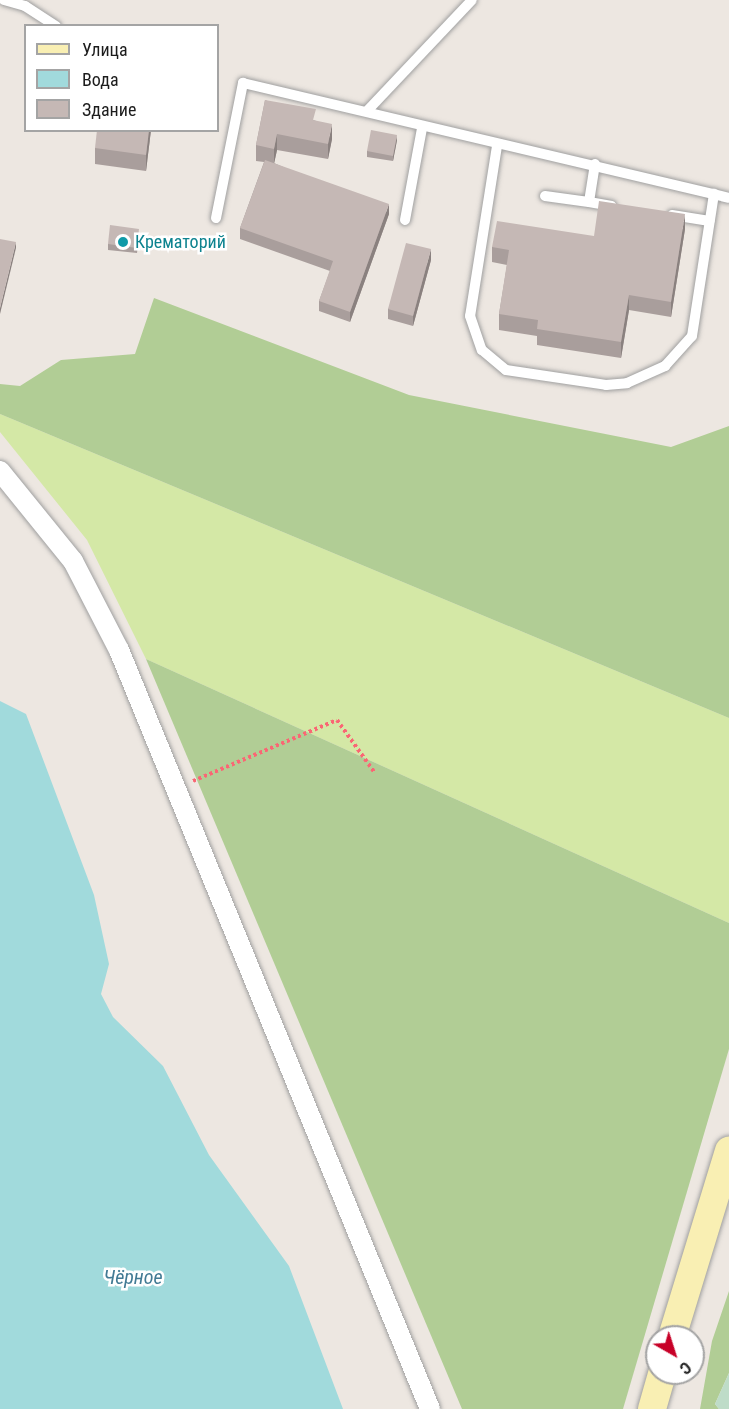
<!DOCTYPE html>
<html>
<head>
<meta charset="utf-8">
<style>
	body { margin:0 }
	#map { position:relative; width:729px; height:1409px; overflow:hidden; background:#ede7e1; font-family:"Roboto Condensed",sans-serif }
	div>[style] { position:absolute }
	.grass>* { inset:0; background:#d4e8a6 }
	.forest>* { inset:0; background:#b1cd95 }
	.wetland>* { inset:0; background:#bedcc8 }
	.water>* { inset:0; background:#a1dadc }
	.path>* { height:4px; margin-top:-2px; transform-origin:0; background:repeating-linear-gradient(90deg,#fa6674 0 3px,transparent 0 6px) }
	.roads { filter:drop-shadow(0 0 2px #a0a0a0) drop-shadow(0 0 2px #a0a0a0) }
	.lane>* { height:10px; margin:-5px; padding:0 5px; transform-origin:5px; border-radius:5px; background:#fff }
	.street>* { height:20px; margin:-10px; padding:0 10px; transform-origin:10px; border-radius:10px; background:#fff }
	.secondary>* { height:28px; margin:-14px; padding:0 14px; transform-origin:14px; border-radius:14px; background:#f9efb3 }
	.wall>* { inset:0; background:#a99e9c }
	.shaded-wall>* { inset:0; background:#8a817f }
	.building>* { inset:0; background:#c5b8b5 }
	.dots>* { width:16px; height:16px; translate:-50% -50%; box-sizing:border-box; border:3px solid #fff; border-radius:50% }
	span { translate:-50% -50%; white-space:nowrap; text-align:center; line-height:1.15; -webkit-text-stroke:5px #fff; paint-order:stroke }
	.culture-label { font-size:18px; color:#0d838f }
	.left { translate:0 -50%; text-align:left }
	.water-label { font-size:20px; color:#417a94; font-style:italic }
	.legend { position:absolute; left:24px; top:24px; width:195px; height:108px; box-sizing:border-box; background:#fff; border:2px solid #a4a4a4; margin:0; padding:8px 10px; list-style:none; font-size:18px; color:#1c1c1c }
	.legend li { display:flex; align-items:center; gap:12px; height:30px }
	.legend b { width:30px; border:2px solid #a4a4a4 }
	.north { position:absolute; left:645px; top:1325px; width:60px; height:60px; box-sizing:border-box; background:#fff; border:2px solid #a4a4a4; border-radius:50%; rotate:141deg; font-size:16px; font-weight:700; line-height:24px; text-align:center; color:#1c1c1c }
	.north::after { content:''; display:block; margin:auto; width:21px; height:27px; background:#c70027; clip-path:polygon(50% 0,100% 100%,50% 72%,0 100%) }
</style>
</head>
<body>
<div id="map">
	<div class="grass">
		<div style="clip-path:polygon(0 414px,729px 718px,729px 923px,146px 659px,87px 540px,0 432px)"></div>
	</div>
	<div class="forest">
		<div style="clip-path:polygon(154px 298px,409px 395px,671px 447px,729px 426px,729px 718px,0 414px,0 384px,20px 386px,61px 360px,135px 354px)"></div>
		<div style="clip-path:polygon(146px 659px,729px 923px,729px 1049px,623px 1409px,462px 1409px)"></div>
		<div style="clip-path:polygon(729px 1291px,729px 1373px,715px 1404px,719px 1409px,700px 1409px,712px 1341px)"></div>
	</div>
	<div class="wetland">
		<div style="clip-path:polygon(729px 1373px,729px 1409px,719px 1409px,715px 1404px)"></div>
	</div>
	<div class="water">
		<div style="clip-path:polygon(0 701px,26px 714px,94px 895px,109px 964px,101px 994px,113px 1017px,163px 1066px,209px 1155px,289px 1266px,343px 1409px,0 1409px)"></div>
	</div>
	<div class="path">
		<div style="left:193px;top:781px;width:156px;rotate:-23deg"></div>
		<div style="left:337px;top:720px;width:65px;rotate:54.4deg"></div>
	</div>
	<div class="roads">
		<div class="lane">
			<div style="left:4px;top:0;width:22px;rotate:16deg"></div>
			<div style="left:25px;top:6px;width:37px;rotate:33deg"></div>
			<div style="left:368px;top:110px;width:151px;rotate:-46.6deg"></div>
			<div style="left:497px;top:146px;width:172px;rotate:99deg"></div>
			<div style="left:470px;top:316px;width:36px;rotate:71deg"></div>
			<div style="left:482px;top:350px;width:31px;rotate:40deg"></div>
			<div style="left:506px;top:370px;width:101px;rotate:8.5deg"></div>
			<div style="left:606px;top:385px;width:21px;rotate:-5deg"></div>
			<div style="left:627px;top:383px;width:42px;rotate:-24.1deg"></div>
			<div style="left:665px;top:366px;width:40px;rotate:-48deg"></div>
			<div style="left:692px;top:336px;width:144px;rotate:-81.2deg"></div>
			<div style="left:595px;top:164px;width:38px;rotate:99deg"></div>
			<div style="left:589px;top:202px;width:23px;rotate:10deg"></div>
			<div style="left:545px;top:196px;width:44px;rotate:7.8deg"></div>
			<div style="left:672px;top:215px;width:38px;rotate:9deg"></div>
			<div style="left:216px;top:218px;width:138px;rotate:-78.7deg"></div>
			<div style="left:243px;top:83px;width:499px;rotate:13.3deg"></div>
			<div style="left:405px;top:220px;width:94px;rotate:-79.5deg"></div>
		</div>
		<div class="street">
			<div style="left:0;top:471px;width:116px;rotate:51deg"></div>
			<div style="left:73px;top:561px;width:100px;rotate:62.7deg"></div>
			<div style="left:119px;top:650px;width:820px;rotate:67.72deg"></div>
		</div>
		<div class="secondary">
			<div style="left:672px;top:1337px;width:195px;rotate:-73deg"></div>
			<div style="left:652px;top:1409px;width:37px;rotate:-74deg"></div>
		</div>
	</div>
	<div class="wall">
		<div style="clip-path:polygon(265px 100px,316px 121px,332px 139px,328px 159px,277px 150px,274px 163px,389px 214px,350px 322px,319px 311px,319px 301px,330px 271px,240px 239px,240px 228px,264px 162px,256px 161px,256px 145px)"></div>
		<div style="clip-path:polygon(151px 130px,146px 171px,95px 164px,95px 148px)"></div>
		<div style="clip-path:polygon(397px 140px,393px 161px,367px 157px,367px 151px)"></div>
		<div style="clip-path:polygon(685px 229px,671px 317px,629px 310px,621px 358px,537px 345px,537px 336px,499px 330px,499px 314px,507px 265px,492px 262px,492px 247px,594px 236px)"></div>
		<div style="clip-path:polygon(139px 235px,137px 253px,108px 250px,108px 244px)"></div>
		<div style="clip-path:polygon(431px 260px,413px 326px,388px 319px,388px 309px)"></div>
	</div>
	<div class="shaded-wall">
		<div style="clip-path:polygon(332px 124px,332px 139px,328px 159px,328px 144px)"></div>
		<div style="clip-path:polygon(149px 130px,151px 130px,146px 171px,146px 155px)"></div>
		<div style="clip-path:polygon(277px 134px,277px 150px,274px 164px,274px 149px)"></div>
		<div style="clip-path:polygon(397px 135px,397px 140px,393px 161px,393px 156px)"></div>
		<div style="clip-path:polygon(389px 204px,389px 214px,350px 322px,350px 312px)"></div>
		<div style="clip-path:polygon(685px 214px,685px 229px,671px 317px,671px 302px)"></div>
		<div style="clip-path:polygon(16px 242px,16px 248px,0 314px,0 308px)"></div>
		<div style="clip-path:polygon(431px 249px,431px 260px,413px 326px,413px 316px)"></div>
		<div style="clip-path:polygon(629px 295px,629px 310px,621px 358px,621px 342px)"></div>
	</div>
	<div class="building">
		<div style="clip-path:polygon(265px 100px,316px 109px,313px 120px,332px 124px,328px 144px,277px 134px,274px 149px,256px 145px)"></div>
		<div style="clip-path:polygon(97px 130px,149px 130px,146px 155px,95px 148px)"></div>
		<div style="clip-path:polygon(371px 130px,397px 135px,393px 156px,367px 151px)"></div>
		<div style="clip-path:polygon(265px 160px,389px 204px,350px 312px,319px 301px,333px 261px,240px 228px)"></div>
		<div style="clip-path:polygon(599px 201px,685px 214px,671px 302px,629px 295px,621px 342px,537px 329px,538px 320px,499px 314px,509px 250px,492px 247px,497px 221px,594px 236px)"></div>
		<div style="clip-path:polygon(110px 225px,139px 229px,137px 248px,108px 244px)"></div>
		<div style="clip-path:polygon(0 239px,16px 242px,0 308px)"></div>
		<div style="clip-path:polygon(406px 243px,431px 249px,413px 316px,388px 309px)"></div>
	</div>
	<div class="dots">
		<div style="left:123px;top:242px;background:#0f9aa8"></div>
	</div>
	<div class="culture-label">
		<span class="left" style="left:135px;top:242px">Крематорий</span>
	</div>
	<div class="water-label">
		<span style="left:133px;top:1277px">Чёрное</span>
	</div>
	<ul class="legend">
	<li><b style="height:8px;background:#f9efb3"></b>Улица</li>
	<li><b style="height:16px;background:#a1dadc"></b>Вода</li>
	<li><b style="height:16px;background:#c5b8b5"></b>Здание</li>
	</ul>
	<div class="north">С</div>
</div>
</body>
</html>
